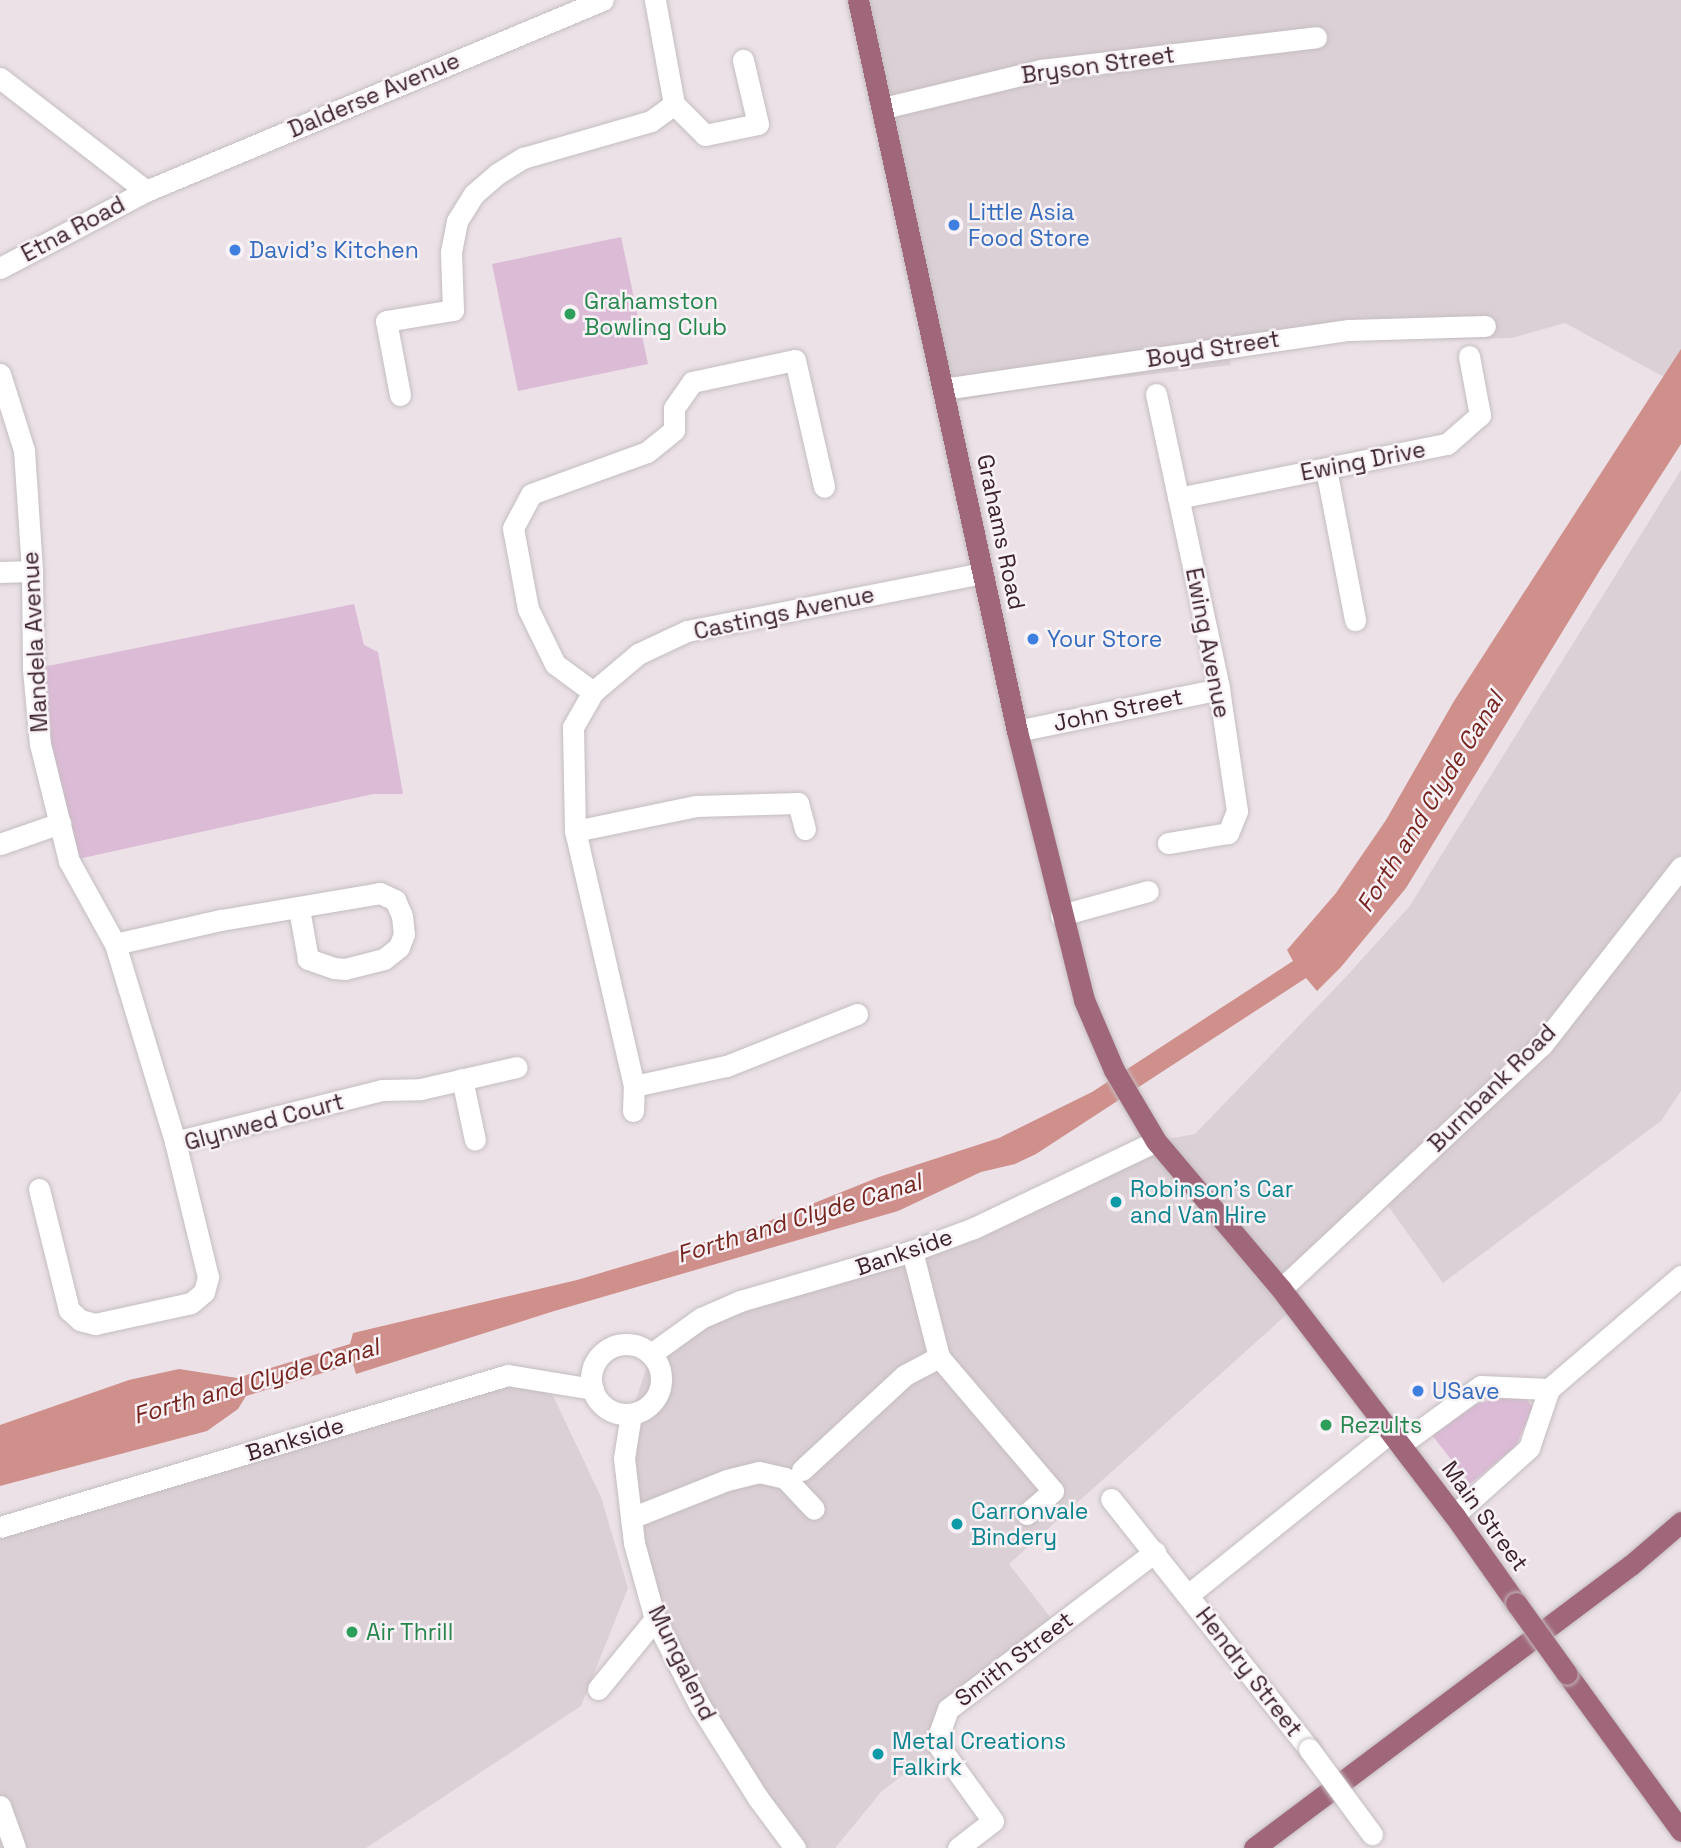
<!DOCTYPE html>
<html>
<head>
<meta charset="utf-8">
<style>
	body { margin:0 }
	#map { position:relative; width:1681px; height:1848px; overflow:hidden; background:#ebe1e7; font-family:"Space Grotesk",sans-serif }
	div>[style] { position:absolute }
	.built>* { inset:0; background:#dbd0d6 }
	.green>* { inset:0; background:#dcbbd6 }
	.water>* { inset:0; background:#cf8f8b }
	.roads { filter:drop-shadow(0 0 2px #c4bdc0) drop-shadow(0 0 2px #c4bdc0) }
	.minor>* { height:21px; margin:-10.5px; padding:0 10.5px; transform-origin:10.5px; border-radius:10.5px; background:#fff }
	.minor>.ring { margin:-10.5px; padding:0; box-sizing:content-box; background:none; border:21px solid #fff; border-radius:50% }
	.major>* { height:21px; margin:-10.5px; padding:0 10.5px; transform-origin:10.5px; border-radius:10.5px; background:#a0677b }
	.bridges { filter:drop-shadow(0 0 2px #c4bdc0) drop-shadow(0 0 2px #c4bdc0) }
	.minor-bridge>* { height:21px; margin:-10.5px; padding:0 10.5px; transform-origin:10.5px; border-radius:10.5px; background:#fff }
	.major-bridge>* { height:21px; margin:-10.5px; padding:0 10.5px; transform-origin:10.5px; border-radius:10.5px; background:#a0677b }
	.dots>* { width:19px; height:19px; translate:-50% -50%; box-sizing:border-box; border:4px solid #f8f2f6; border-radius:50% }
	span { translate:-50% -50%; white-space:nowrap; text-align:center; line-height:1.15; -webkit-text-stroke:5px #f8f2f6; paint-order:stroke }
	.street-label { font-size:23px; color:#3c222c }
	.shop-label { font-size:23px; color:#366cbe }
	.left { translate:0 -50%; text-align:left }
	.leisure-label { font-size:23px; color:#27864d }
	.culture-label { font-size:23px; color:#0d838f }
	.water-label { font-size:24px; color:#76241e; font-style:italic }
</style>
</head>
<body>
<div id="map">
	<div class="built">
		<div style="clip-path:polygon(858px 0,1681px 0,1681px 350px,1664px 377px,1565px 323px,1512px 338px,1350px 341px,1229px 356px,1231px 365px,1025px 389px,947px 403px)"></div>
		<div style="clip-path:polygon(1681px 470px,1681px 1091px,1661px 1121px,1443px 1283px,1381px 1196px,1282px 1288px,1295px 1307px,1009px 1564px,1057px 1626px,948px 1709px,939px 1747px,882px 1791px,835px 1848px,795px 1848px,700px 1706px,634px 1543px,631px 1414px,651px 1354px,701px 1318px,838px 1275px,1156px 1141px,1195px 1134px,1343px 980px,1409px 907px)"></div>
		<div style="clip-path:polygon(508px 1375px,546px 1381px,601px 1497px,628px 1588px,581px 1706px,366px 1848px,0 1848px,0 1523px)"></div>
	</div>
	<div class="green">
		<div style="clip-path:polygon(621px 237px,648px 364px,518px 391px,492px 264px)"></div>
		<div style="clip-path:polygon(354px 604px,364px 645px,378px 652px,403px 794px,373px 794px,69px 861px,33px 669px)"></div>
		<div style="clip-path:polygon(1524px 1397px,1533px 1407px,1516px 1446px,1470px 1484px,1432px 1435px,1476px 1404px,1499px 1398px)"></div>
	</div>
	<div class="water">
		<div style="clip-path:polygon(1681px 349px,1681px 444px,1600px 570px,1406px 888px,1341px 967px,1317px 991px,1306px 978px,1036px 1154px,1015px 1164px,981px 1172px,898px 1211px,551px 1312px,356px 1374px,353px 1364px,246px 1396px,238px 1409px,207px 1431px,0 1486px,0 1425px,129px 1380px,179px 1369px,237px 1378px,350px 1344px,353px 1333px,577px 1280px,752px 1228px,879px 1177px,999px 1138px,1092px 1092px,1293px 961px,1287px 950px,1336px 893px,1386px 820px,1454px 701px)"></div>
	</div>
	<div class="roads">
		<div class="minor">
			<div style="left:0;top:78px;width:185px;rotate:37.7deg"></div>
			<div style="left:674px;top:104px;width:44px;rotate:45deg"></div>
			<div style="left:705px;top:135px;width:54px;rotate:-11.7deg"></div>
			<div style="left:758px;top:124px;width:66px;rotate:-103.2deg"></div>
			<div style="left:883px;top:108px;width:163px;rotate:-13.5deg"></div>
			<div style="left:1041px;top:70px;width:277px;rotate:-6.8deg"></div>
			<div style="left:0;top:268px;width:165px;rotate:-27.8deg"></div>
			<div style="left:146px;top:191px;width:495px;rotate:-22.7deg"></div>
			<div style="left:0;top:374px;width:80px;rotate:72.5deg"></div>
			<div style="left:24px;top:450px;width:121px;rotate:86.2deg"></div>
			<div style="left:32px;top:571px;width:98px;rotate:89.4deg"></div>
			<div style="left:33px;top:669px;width:75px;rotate:84.7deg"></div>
			<div style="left:40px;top:744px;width:121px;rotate:76.1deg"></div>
			<div style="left:69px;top:861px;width:95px;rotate:61deg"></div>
			<div style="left:115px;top:944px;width:207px;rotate:73.1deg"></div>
			<div style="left:943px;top:389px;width:410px;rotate:-8.3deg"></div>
			<div style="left:1349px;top:330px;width:136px;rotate:-1.7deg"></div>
			<div style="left:1156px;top:394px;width:302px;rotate:77.9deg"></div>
			<div style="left:1219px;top:689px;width:123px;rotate:81.6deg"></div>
			<div style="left:1237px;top:811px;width:24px;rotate:112deg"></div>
			<div style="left:1228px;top:833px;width:61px;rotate:170.5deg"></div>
			<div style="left:400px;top:395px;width:75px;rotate:-100.7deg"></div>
			<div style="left:386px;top:321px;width:68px;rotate:-9.3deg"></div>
			<div style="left:453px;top:310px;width:58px;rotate:-92deg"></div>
			<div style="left:451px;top:252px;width:32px;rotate:-79deg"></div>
			<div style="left:457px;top:221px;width:32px;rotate:-58deg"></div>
			<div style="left:474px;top:194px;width:30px;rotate:-41deg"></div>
			<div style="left:497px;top:174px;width:31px;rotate:-32deg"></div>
			<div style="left:523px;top:158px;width:133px;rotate:-16.1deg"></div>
			<div style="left:651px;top:121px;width:29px;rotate:-36deg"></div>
			<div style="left:674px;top:104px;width:106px;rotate:-100.4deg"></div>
			<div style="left:1326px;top:469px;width:154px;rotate:79.1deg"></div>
			<div style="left:1178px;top:498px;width:274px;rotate:-11.4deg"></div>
			<div style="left:1447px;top:444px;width:44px;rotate:-41.3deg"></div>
			<div style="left:1480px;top:415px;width:60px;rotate:-100.6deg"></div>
			<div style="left:0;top:572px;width:32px;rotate:-2deg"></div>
			<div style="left:593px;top:692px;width:47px;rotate:-143.6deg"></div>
			<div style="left:555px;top:664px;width:61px;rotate:-116.1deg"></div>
			<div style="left:528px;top:609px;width:82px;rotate:-100.5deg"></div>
			<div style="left:513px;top:528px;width:38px;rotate:-62deg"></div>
			<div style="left:531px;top:494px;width:123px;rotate:-19.9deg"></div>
			<div style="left:647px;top:452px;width:35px;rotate:-39deg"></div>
			<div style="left:674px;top:430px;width:22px;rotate:-90deg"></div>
			<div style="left:674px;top:408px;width:32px;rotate:-55deg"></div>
			<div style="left:692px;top:382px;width:105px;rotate:-12.1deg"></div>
			<div style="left:795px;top:360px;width:130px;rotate:77.1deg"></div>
			<div style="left:1017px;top:731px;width:206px;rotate:-11.7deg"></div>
			<div style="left:575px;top:831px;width:124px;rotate:-11.7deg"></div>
			<div style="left:696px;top:806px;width:102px;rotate:-1.7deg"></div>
			<div style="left:798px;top:803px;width:27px;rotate:75deg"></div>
			<div style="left:0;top:844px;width:64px;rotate:-19.3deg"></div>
			<div style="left:1061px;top:915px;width:90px;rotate:-15.4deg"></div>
			<div style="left:115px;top:944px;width:109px;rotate:-12.8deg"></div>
			<div style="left:221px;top:920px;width:161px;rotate:-9.6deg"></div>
			<div style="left:380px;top:893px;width:17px;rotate:25deg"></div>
			<div style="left:395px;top:900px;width:17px;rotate:66deg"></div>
			<div style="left:402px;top:916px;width:18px;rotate:84deg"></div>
			<div style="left:404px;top:934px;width:14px;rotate:111deg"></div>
			<div style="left:399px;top:947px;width:19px;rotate:141deg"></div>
			<div style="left:384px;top:959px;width:40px;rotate:165.6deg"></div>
			<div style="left:345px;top:969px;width:11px;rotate:-175deg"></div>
			<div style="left:334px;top:968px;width:28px;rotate:-161deg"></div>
			<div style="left:308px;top:959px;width:51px;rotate:-100.2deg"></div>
			<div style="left:857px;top:1014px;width:141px;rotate:158.3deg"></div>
			<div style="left:726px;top:1066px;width:94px;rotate:167.7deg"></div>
			<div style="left:634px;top:1086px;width:262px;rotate:-103deg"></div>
			<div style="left:575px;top:831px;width:104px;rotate:-91.1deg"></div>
			<div style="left:573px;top:727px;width:40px;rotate:-60.3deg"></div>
			<div style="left:593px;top:692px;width:59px;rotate:-40.2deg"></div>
			<div style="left:638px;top:654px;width:54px;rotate:-25.1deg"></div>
			<div style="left:687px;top:631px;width:301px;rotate:-11.1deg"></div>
			<div style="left:462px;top:1079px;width:62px;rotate:78deg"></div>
			<div style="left:633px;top:1111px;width:25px;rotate:-88deg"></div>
			<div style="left:39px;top:1189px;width:125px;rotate:76.1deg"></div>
			<div style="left:69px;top:1310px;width:15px;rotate:42deg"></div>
			<div style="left:80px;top:1320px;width:16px;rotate:15deg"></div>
			<div style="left:95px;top:1324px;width:98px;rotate:-12.3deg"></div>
			<div style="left:191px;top:1303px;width:17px;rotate:-40deg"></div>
			<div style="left:204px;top:1292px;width:16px;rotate:-75deg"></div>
			<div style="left:208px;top:1277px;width:139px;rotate:-103.7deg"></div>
			<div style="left:175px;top:1142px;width:213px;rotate:-14.1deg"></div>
			<div style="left:382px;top:1090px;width:39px;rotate:-1deg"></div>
			<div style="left:421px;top:1089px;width:98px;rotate:-12.9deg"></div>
			<div style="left:912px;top:1251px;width:109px;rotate:75.7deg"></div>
			<div style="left:939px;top:1357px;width:176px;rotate:49.6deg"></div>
			<div style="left:1053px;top:1491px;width:35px;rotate:139deg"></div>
			<div style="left:1281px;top:1289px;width:357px;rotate:-43.1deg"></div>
			<div style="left:1542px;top:1045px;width:226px;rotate:-52deg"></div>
			<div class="ring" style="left:591px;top:1344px;width:49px;height:49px"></div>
			<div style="left:651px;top:1354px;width:62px;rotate:-35.8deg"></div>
			<div style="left:701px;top:1318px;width:43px;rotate:-23.6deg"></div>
			<div style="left:740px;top:1301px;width:179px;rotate:-16.2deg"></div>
			<div style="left:912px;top:1251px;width:66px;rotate:-20.4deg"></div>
			<div style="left:974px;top:1228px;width:202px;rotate:-25.5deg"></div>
			<div style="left:1549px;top:1389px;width:174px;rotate:-40.6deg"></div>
			<div style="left:631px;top:1414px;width:45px;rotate:99deg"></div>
			<div style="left:624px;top:1458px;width:60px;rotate:83.3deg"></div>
			<div style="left:631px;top:1518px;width:25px;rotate:83deg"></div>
			<div style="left:634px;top:1543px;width:79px;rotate:74.6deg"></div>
			<div style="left:655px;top:1619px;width:98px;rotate:62.7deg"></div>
			<div style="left:700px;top:1706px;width:109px;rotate:57.8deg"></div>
			<div style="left:758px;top:1798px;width:62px;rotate:53.5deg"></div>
			<div style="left:1400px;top:1445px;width:100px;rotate:-36.1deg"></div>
			<div style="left:1481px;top:1386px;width:68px;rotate:2.5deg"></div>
			<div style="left:1549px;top:1389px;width:62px;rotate:108.7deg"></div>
			<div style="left:1529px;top:1448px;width:101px;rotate:138.2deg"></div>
			<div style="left:802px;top:1470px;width:140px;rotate:-42.7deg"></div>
			<div style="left:905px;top:1375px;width:38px;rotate:-28deg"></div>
			<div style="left:1111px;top:1499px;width:319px;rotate:51.6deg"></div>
			<div style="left:631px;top:1518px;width:103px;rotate:-21.6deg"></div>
			<div style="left:727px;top:1480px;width:33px;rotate:-14deg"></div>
			<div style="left:759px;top:1472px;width:27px;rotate:13deg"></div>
			<div style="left:785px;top:1478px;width:42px;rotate:46.9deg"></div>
			<div style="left:0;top:1527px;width:530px;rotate:-16.66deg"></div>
			<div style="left:508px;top:1375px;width:86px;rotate:9.4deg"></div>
			<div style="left:1188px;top:1595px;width:260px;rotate:-38.8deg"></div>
			<div style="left:598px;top:1689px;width:90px;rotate:-50.8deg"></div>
			<div style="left:0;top:1806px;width:45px;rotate:70.3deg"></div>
			<div style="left:958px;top:1848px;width:44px;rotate:-37.6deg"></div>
			<div style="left:993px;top:1821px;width:97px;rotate:-125.8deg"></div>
			<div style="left:936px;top:1742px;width:35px;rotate:-70deg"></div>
			<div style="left:948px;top:1709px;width:260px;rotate:-37.2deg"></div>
		</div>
		<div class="major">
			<div style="left:858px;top:0;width:748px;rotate:77.73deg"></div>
			<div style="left:1017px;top:731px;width:277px;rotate:76deg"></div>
			<div style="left:1084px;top:1000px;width:76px;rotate:66.8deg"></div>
			<div style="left:1114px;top:1070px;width:82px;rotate:59.4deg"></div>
			<div style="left:1156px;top:1141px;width:194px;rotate:49.8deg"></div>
			<div style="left:1281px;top:1289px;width:285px;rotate:52.6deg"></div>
			<div style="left:1454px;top:1515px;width:108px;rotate:54.8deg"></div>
			<div style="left:1567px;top:1674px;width:194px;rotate:54deg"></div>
			<div style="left:1254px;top:1848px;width:471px;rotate:-36.9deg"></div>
			<div style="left:1631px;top:1565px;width:66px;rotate:-40.7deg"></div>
		</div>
	</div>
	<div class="bridges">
		<div class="minor-bridge">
			<div style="left:1309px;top:1749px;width:106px;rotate:53.5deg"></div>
		</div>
		<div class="major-bridge">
			<div style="left:1516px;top:1603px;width:87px;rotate:54.3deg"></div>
		</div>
	</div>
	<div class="dots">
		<div style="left:954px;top:225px;background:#3f7fe0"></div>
		<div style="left:235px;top:250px;background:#3f7fe0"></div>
		<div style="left:570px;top:314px;background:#2e9e5b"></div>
		<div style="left:1033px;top:639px;background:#3f7fe0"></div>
		<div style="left:1116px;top:1202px;background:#0f9aa8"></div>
		<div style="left:1418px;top:1391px;background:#3f7fe0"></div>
		<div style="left:1326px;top:1425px;background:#2e9e5b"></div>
		<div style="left:957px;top:1524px;background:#0f9aa8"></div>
		<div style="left:352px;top:1632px;background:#2e9e5b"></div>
		<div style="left:878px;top:1754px;background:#0f9aa8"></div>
	</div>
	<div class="street-label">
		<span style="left:1098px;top:65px;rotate:-8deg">Bryson Street</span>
		<span style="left:374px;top:95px;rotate:-23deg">Dalderse Avenue</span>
		<span style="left:73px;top:229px;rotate:-28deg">Etna Road</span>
		<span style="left:1213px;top:349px;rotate:-9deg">Boyd Street</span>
		<span style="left:1363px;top:461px;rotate:-11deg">Ewing Drive</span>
		<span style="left:1001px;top:532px;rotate:78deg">Grahams Road</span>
		<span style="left:784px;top:613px;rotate:-12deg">Castings Avenue</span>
		<span style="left:35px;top:642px;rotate:-93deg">Mandela Avenue</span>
		<span style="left:1208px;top:643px;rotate:79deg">Ewing Avenue</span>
		<span style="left:1118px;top:710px;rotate:-12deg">John Street</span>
		<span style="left:1492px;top:1088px;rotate:-45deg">Burnbank Road</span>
		<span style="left:264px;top:1122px;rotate:-15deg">Glynwed Court</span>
		<span style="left:904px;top:1252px;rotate:-19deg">Bankside</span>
		<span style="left:295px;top:1439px;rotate:-17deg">Bankside</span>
		<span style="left:1485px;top:1516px;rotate:54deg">Main Street</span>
		<span style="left:1014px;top:1659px;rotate:-37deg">Smith Street</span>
		<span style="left:682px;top:1663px;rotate:64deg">Mungalend</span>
		<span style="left:1249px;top:1672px;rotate:52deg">Hendry Street</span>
	</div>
	<div class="shop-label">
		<span class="left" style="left:968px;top:225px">Little Asia<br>Food Store</span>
		<span class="left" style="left:249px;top:250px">David's Kitchen</span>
		<span class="left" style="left:1047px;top:639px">Your Store</span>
		<span class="left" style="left:1432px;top:1391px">USave</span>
	</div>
	<div class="leisure-label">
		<span class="left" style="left:584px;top:314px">Grahamston<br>Bowling Club</span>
		<span class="left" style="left:1340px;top:1425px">Rezults</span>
		<span class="left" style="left:366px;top:1632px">Air Thrill</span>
	</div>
	<div class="culture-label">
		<span class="left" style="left:1130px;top:1202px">Robinson's Car<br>and Van Hire</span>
		<span class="left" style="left:971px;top:1524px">Carronvale<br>Bindery</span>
		<span class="left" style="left:892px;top:1754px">Metal Creations<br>Falkirk</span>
	</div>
	<div class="water-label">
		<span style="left:1430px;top:802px;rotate:-58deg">Forth and Clyde Canal</span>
		<span style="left:799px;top:1218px;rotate:-17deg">Forth and Clyde Canal</span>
		<span style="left:256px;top:1381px;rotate:-16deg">Forth and Clyde Canal</span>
	</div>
</div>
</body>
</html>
